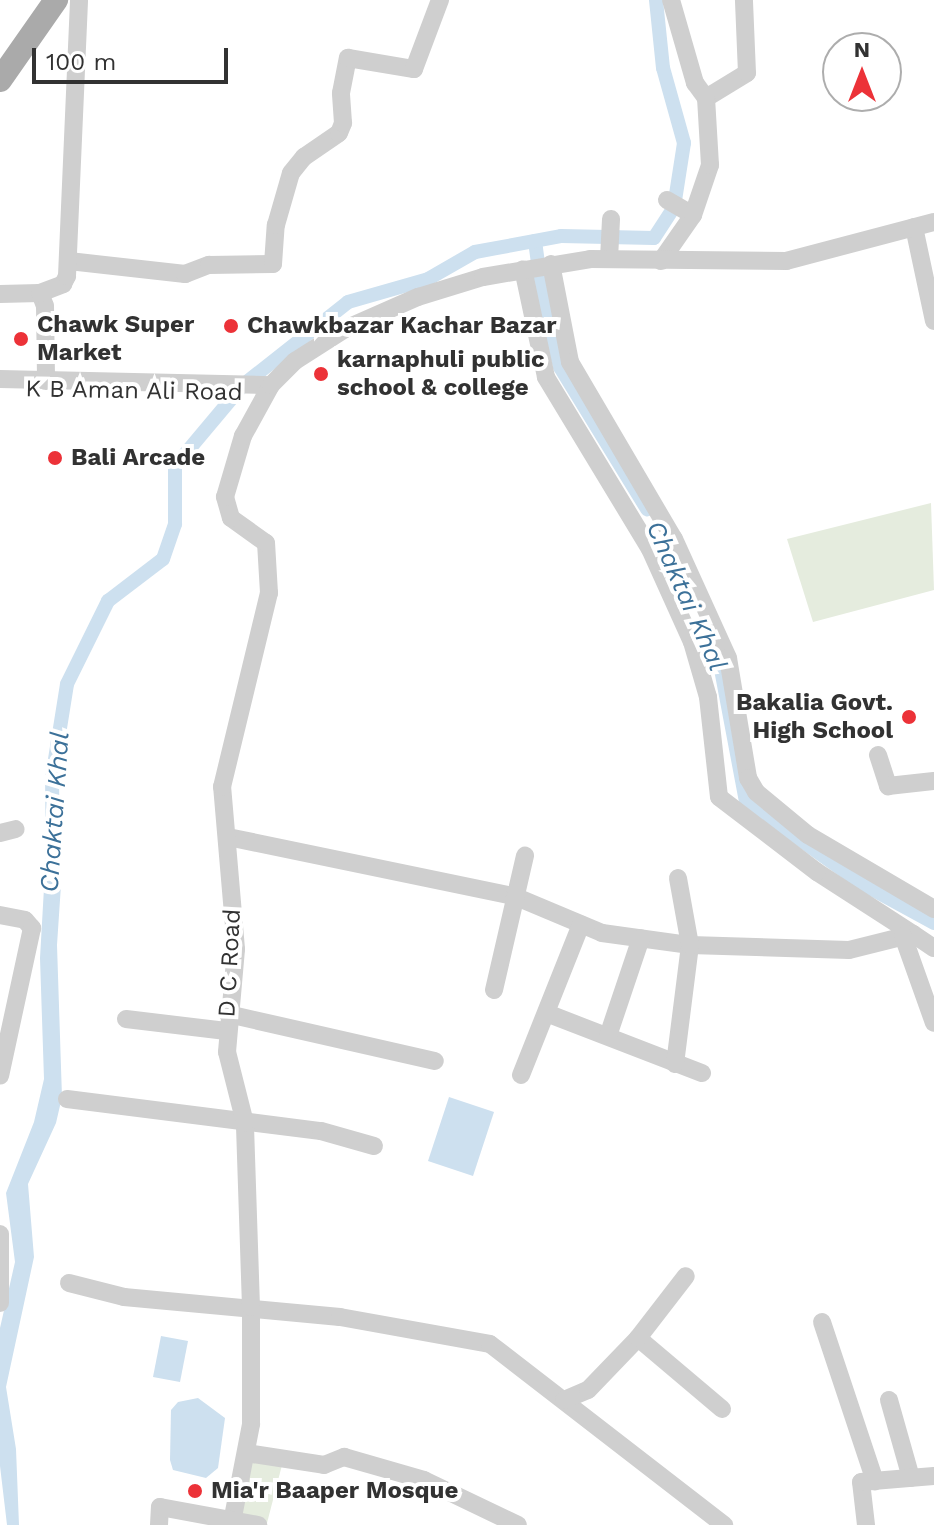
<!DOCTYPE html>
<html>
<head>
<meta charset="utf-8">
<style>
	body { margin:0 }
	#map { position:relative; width:934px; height:1525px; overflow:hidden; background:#fff; font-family:"Work Sans",sans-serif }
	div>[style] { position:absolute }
	.green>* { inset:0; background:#e5ecde }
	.water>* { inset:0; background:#cde0ef }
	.canal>* { height:14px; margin:-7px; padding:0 7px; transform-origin:7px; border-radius:7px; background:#cde0ef }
	.minor>* { height:18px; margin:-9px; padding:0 9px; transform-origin:9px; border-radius:9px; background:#cfcfcf }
	.major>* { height:24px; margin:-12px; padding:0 12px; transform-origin:12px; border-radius:12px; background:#aaa }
	.dots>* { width:22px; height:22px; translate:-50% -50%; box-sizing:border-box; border:4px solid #fff; border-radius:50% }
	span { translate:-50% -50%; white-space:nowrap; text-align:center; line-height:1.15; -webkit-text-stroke:8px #fff; paint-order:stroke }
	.poi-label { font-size:24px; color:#323232; font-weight:700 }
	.left { translate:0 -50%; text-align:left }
	.right { translate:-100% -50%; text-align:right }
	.street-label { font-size:24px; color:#323232 }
	.water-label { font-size:26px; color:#3c7199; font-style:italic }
	.north { position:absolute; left:822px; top:32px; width:80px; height:80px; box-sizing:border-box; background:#fff; border:2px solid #adadad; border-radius:50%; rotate:0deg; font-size:22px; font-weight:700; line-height:32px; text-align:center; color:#323232 }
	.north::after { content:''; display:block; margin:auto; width:28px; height:36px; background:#ec3238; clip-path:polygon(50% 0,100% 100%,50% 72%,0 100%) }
	.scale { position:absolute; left:32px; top:48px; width:196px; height:36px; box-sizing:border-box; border:4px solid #323232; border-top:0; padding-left:10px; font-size:24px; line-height:28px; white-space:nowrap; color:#323232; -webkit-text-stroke:6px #fff; paint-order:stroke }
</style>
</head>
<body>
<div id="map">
	<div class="green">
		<div style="clip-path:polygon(931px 503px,934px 590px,813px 622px,787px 539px)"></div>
		<div style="clip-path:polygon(250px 1457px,282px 1465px,267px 1523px,235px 1515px)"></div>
	</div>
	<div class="water">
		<div style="clip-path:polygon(45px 870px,62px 870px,57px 945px,62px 1097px,56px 1123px,28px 1184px,34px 1257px,6px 1387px,16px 1449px,19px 1525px,7px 1525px,0 1466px,0 1328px,15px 1262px,6px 1193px,34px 1122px,44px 1079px,40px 958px)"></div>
		<div style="clip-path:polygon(449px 1097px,494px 1112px,473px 1176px,428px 1161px)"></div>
		<div style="clip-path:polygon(161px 1336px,188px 1341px,180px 1382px,153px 1377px)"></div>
		<div style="clip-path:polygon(198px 1398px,225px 1418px,218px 1468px,206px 1478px,173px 1470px,170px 1460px,171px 1410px,178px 1402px)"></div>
	</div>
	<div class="canal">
		<div style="left:535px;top:241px;width:60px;rotate:82.3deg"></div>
		<div style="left:543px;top:300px;width:69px;rotate:75.8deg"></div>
		<div style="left:560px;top:367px;width:167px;rotate:58.5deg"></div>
		<div style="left:710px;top:639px;width:27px;rotate:68deg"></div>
		<div style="left:720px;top:664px;width:139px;rotate:79.3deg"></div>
		<div style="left:746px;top:801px;width:141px;rotate:35.5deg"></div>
		<div style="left:861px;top:883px;width:83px;rotate:28.7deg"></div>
		<div style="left:53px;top:886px;width:108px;rotate:-90.5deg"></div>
		<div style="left:52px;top:778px;width:95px;rotate:-80.9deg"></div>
		<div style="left:67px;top:684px;width:93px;rotate:-63.7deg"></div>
		<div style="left:108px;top:601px;width:69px;rotate:-37.4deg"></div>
		<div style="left:163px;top:559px;width:37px;rotate:-71deg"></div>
		<div style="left:175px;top:524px;width:58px;rotate:-90deg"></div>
		<div style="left:175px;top:466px;width:106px;rotate:-50deg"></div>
		<div style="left:243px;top:385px;width:134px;rotate:-38.3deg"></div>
		<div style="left:348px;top:302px;width:83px;rotate:-16deg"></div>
		<div style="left:428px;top:279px;width:54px;rotate:-29.9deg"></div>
		<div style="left:475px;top:252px;width:87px;rotate:-10.5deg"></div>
		<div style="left:561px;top:236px;width:93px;rotate:1.2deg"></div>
		<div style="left:654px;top:238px;width:37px;rotate:-57deg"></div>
		<div style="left:674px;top:207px;width:65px;rotate:-81.1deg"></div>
		<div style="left:684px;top:143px;width:78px;rotate:-105.6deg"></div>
		<div style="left:663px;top:68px;width:68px;rotate:-95.9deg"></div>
	</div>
	<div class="minor">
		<div style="left:706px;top:98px;width:48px;rotate:-31.4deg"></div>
		<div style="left:747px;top:73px;width:73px;rotate:-92.4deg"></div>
		<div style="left:667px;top:200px;width:30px;rotate:30deg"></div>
		<div style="left:914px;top:227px;width:96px;rotate:78deg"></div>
		<div style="left:609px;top:259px;width:40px;rotate:-87.1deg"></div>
		<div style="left:69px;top:261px;width:117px;rotate:6.4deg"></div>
		<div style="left:185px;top:274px;width:26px;rotate:-21deg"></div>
		<div style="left:209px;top:265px;width:64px;rotate:-0.9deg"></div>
		<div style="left:273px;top:264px;width:39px;rotate:-86deg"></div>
		<div style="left:276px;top:225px;width:54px;rotate:-73.9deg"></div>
		<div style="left:291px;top:173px;width:21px;rotate:-51deg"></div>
		<div style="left:304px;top:157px;width:42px;rotate:-34.4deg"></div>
		<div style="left:339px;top:133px;width:11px;rotate:-68deg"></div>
		<div style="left:343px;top:123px;width:30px;rotate:-94deg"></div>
		<div style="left:341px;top:93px;width:36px;rotate:-79deg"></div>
		<div style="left:348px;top:58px;width:67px;rotate:9.5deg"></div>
		<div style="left:414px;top:69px;width:74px;rotate:-69.4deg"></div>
		<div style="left:661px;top:261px;width:56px;rotate:-55.2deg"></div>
		<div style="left:693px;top:215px;width:53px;rotate:-71.2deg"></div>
		<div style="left:710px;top:165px;width:67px;rotate:-93.4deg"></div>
		<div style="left:706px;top:98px;width:19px;rotate:-126deg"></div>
		<div style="left:695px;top:83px;width:86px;rotate:-106.1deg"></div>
		<div style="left:551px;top:264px;width:100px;rotate:79deg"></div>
		<div style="left:570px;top:362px;width:205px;rotate:59.6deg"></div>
		<div style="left:674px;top:539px;width:131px;rotate:65.6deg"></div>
		<div style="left:728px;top:658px;width:122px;rotate:80.5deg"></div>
		<div style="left:748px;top:778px;width:16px;rotate:60deg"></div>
		<div style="left:756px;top:792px;width:67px;rotate:39.6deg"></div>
		<div style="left:808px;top:835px;width:146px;rotate:30.4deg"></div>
		<div style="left:40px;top:293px;width:14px;rotate:69deg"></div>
		<div style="left:45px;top:306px;width:75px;rotate:89.2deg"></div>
		<div style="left:0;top:294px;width:40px;rotate:-1.4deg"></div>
		<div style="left:40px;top:293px;width:25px;rotate:-21deg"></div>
		<div style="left:63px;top:284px;width:9px;rotate:-63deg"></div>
		<div style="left:67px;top:276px;width:276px;rotate:-87.5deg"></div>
		<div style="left:0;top:379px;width:271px;rotate:1.3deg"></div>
		<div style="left:878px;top:755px;width:33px;rotate:72deg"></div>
		<div style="left:888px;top:786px;width:46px;rotate:-6.2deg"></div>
		<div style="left:0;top:833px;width:16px;rotate:-14deg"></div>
		<div style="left:228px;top:837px;width:292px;rotate:11.7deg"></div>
		<div style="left:514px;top:896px;width:95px;rotate:22.8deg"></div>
		<div style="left:602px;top:933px;width:89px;rotate:7.8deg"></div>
		<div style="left:690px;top:945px;width:159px;rotate:1.8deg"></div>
		<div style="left:849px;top:950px;width:66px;rotate:-14deg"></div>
		<div style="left:913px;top:934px;width:114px;rotate:-147.1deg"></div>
		<div style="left:817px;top:872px;width:123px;rotate:-142.6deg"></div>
		<div style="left:719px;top:797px;width:101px;rotate:-96.3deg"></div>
		<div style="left:708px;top:697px;width:57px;rotate:-106.2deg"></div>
		<div style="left:692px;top:642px;width:102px;rotate:-114.3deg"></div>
		<div style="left:650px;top:549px;width:201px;rotate:-121.2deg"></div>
		<div style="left:546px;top:377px;width:110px;rotate:-102deg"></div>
		<div style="left:0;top:915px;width:25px;rotate:11deg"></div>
		<div style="left:25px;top:920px;width:11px;rotate:49deg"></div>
		<div style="left:32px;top:928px;width:151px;rotate:102.2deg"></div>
		<div style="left:913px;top:934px;width:25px;rotate:34deg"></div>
		<div style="left:903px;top:936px;width:92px;rotate:70.4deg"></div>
		<div style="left:494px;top:990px;width:138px;rotate:-77deg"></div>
		<div style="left:228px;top:1014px;width:212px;rotate:12.8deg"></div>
		<div style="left:549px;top:1014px;width:164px;rotate:21.1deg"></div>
		<div style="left:126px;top:1019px;width:101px;rotate:6.8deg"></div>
		<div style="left:608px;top:1036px;width:103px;rotate:-71.4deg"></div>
		<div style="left:675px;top:1064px;width:120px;rotate:-82.8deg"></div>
		<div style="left:690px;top:945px;width:68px;rotate:-100.2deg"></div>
		<div style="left:521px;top:1075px;width:162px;rotate:-68.3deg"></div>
		<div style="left:67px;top:1099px;width:256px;rotate:7.2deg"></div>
		<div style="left:321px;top:1131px;width:55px;rotate:15.8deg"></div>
		<div style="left:0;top:1234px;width:69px;rotate:90deg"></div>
		<div style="left:69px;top:1283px;width:57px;rotate:14.3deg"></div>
		<div style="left:124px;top:1297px;width:217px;rotate:5.3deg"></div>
		<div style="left:340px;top:1317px;width:152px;rotate:10.2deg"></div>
		<div style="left:490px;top:1344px;width:296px;rotate:37.7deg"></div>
		<div style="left:822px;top:1322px;width:168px;rotate:71.6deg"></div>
		<div style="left:638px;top:1338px;width:110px;rotate:40.2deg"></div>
		<div style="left:564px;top:1400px;width:26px;rotate:-23deg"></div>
		<div style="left:588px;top:1390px;width:72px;rotate:-46.1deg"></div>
		<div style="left:638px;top:1338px;width:78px;rotate:-52.3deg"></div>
		<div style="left:889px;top:1400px;width:81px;rotate:74.2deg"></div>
		<div style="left:246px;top:1453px;width:79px;rotate:8.7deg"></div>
		<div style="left:324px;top:1465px;width:22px;rotate:-22deg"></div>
		<div style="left:344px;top:1457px;width:83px;rotate:16deg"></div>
		<div style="left:424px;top:1480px;width:104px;rotate:25.6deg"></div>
		<div style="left:233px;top:1517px;width:95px;rotate:-79deg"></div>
		<div style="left:251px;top:1424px;width:117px;rotate:-90deg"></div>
		<div style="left:251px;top:1307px;width:184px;rotate:-91.9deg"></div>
		<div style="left:245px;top:1123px;width:73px;rotate:-104.2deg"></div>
		<div style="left:227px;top:1052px;width:103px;rotate:-85deg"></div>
		<div style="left:236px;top:949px;width:163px;rotate:-94.9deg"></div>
		<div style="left:222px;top:787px;width:200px;rotate:-76.4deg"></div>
		<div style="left:269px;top:593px;width:50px;rotate:-93.4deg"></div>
		<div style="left:266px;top:543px;width:43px;rotate:-144.5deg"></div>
		<div style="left:231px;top:518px;width:22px;rotate:-106deg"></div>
		<div style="left:225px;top:497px;width:64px;rotate:-73.6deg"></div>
		<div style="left:243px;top:436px;width:58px;rotate:-61.2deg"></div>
		<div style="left:271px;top:385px;width:34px;rotate:-45deg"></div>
		<div style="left:295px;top:361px;width:59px;rotate:-32.6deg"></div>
		<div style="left:345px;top:329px;width:80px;rotate:-23.7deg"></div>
		<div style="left:418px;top:297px;width:68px;rotate:-17.1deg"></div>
		<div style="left:483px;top:277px;width:109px;rotate:-9.5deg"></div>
		<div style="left:590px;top:259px;width:196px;rotate:0.6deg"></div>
		<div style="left:786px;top:261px;width:153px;rotate:-14.8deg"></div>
		<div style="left:159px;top:1525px;width:18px;rotate:-87deg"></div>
		<div style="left:160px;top:1507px;width:100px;rotate:10.4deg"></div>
		<div style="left:866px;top:1525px;width:43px;rotate:-96.6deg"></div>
		<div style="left:861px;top:1482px;width:73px;rotate:-4.7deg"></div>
	</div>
	<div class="major">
		<div style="left:0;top:80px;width:98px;rotate:-55deg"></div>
	</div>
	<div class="dots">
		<div style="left:231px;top:326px;background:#ec3238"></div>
		<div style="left:21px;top:339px;background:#ec3238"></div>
		<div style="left:321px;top:374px;background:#ec3238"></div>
		<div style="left:55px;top:458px;background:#ec3238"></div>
		<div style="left:909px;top:717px;background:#ec3238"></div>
		<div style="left:195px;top:1491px;background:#ec3238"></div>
	</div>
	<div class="poi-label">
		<span class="left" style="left:37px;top:339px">Chawk Super<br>Market</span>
		<span class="left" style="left:247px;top:326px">Chawkbazar Kachar Bazar</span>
		<span class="left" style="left:337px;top:374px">karnaphuli public<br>school &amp; college</span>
		<span class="left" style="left:71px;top:458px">Bali Arcade</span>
		<span class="right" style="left:893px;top:717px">Bakalia Govt.<br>High School</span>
		<span class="left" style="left:211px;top:1491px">Mia'r Baaper Mosque</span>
	</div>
	<div class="street-label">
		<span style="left:134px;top:391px;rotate:1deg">K B Aman Ali Road</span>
		<span style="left:230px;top:963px;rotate:-87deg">D C Road</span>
	</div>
	<div class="water-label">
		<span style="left:686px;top:596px;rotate:66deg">Chaktai Khal</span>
		<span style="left:55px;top:812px;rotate:-86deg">Chaktai Khal</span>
	</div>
	<div class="north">N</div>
	<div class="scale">100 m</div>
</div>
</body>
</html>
